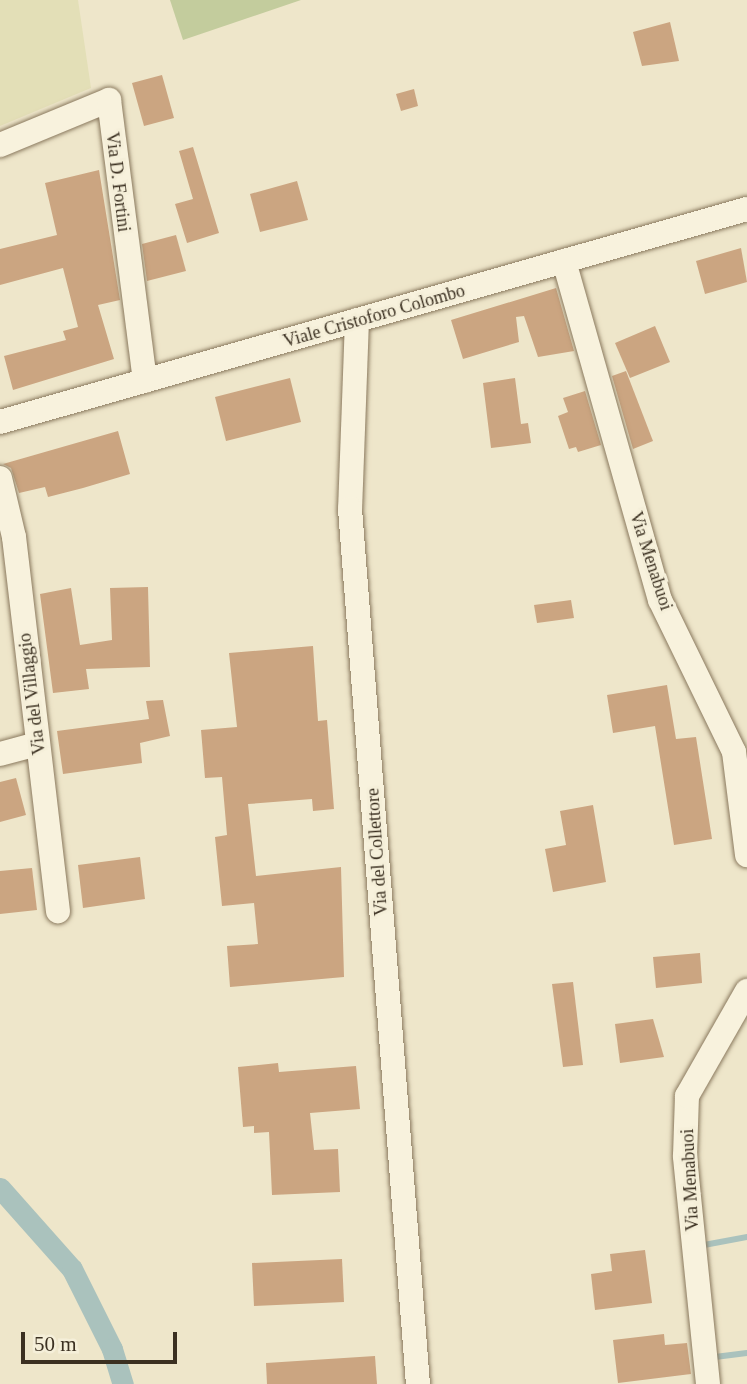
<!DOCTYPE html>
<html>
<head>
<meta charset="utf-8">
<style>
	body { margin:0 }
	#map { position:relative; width:747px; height:1384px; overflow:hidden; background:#eee6ca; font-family:Georgia,serif }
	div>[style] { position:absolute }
	.farmland>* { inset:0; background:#e3dfb7 }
	.green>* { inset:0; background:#c3cc9d }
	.stream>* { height:6px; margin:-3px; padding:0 3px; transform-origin:3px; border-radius:3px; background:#aac2bd }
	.canal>* { height:21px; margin:-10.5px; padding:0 10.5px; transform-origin:10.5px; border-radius:10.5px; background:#aac2bd }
	.building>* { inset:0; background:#cba581 }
	.roads { filter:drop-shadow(0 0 2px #8a795e) drop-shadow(0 0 2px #8a795e) }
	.minor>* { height:24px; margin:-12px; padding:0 12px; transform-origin:12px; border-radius:12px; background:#f8f2dd }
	span { translate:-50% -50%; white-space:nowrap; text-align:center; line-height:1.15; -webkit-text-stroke:6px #f5efd9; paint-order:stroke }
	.street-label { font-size:18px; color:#3b3021 }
	.scale { position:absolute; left:21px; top:1332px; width:156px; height:32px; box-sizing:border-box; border:4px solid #3b3021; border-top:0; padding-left:9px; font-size:21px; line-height:24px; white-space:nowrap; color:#3b3021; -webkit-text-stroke:5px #f5efd9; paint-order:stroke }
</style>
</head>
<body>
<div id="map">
	<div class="farmland">
		<div style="clip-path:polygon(0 0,78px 0,91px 88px,0 126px)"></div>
	</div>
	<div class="green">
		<div style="clip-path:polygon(170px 0,301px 0,183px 40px)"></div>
	</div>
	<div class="stream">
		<div style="left:704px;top:1245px;width:44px;rotate:-10.5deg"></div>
		<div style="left:715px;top:1357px;width:32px;rotate:-7deg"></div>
	</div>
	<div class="canal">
		<div style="left:0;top:1188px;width:108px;rotate:48.4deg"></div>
		<div style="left:72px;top:1269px;width:89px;rotate:63.4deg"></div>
		<div style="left:112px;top:1349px;width:37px;rotate:73deg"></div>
	</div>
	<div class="building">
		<div style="clip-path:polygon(670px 22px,679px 61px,642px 66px,633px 32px)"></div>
		<div style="clip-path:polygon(162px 75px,174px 118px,144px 126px,132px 83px)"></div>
		<div style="clip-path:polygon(414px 89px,418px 106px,401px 111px,396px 94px)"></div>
		<div style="clip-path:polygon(193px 147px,219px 233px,187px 243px,175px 204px,193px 199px,179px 151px)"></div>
		<div style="clip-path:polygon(99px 170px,120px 300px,98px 305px,114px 359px,13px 390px,4px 356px,66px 340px,63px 331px,78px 327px,63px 268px,0 285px,0 249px,57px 235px,45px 183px)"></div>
		<div style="clip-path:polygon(297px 181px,308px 220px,260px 232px,250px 194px)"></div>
		<div style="clip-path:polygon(176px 235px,186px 271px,147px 281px,142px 244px)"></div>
		<div style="clip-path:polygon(741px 248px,747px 282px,705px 294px,696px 261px)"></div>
		<div style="clip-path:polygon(556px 288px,574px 351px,538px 357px,524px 316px,516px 317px,519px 342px,463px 359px,451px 320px)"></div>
		<div style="clip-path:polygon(655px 326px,670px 362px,630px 378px,615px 343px)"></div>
		<div style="clip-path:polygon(626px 371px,653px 441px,633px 449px,612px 376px)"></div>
		<div style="clip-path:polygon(290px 378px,301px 422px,226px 441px,215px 397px)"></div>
		<div style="clip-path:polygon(515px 378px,521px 424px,528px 423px,531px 443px,491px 448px,483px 383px)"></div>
		<div style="clip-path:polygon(585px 391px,601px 445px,578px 452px,576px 447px,569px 449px,558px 416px,568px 412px,563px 398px)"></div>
		<div style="clip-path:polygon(118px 431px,130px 474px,83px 488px,48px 497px,45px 487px,19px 493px,11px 468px,3px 464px)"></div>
		<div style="clip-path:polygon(148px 587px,150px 667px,86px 669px,89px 689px,53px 693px,40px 594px,71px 588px,80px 645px,112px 640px,110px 588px)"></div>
		<div style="clip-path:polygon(571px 600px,574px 618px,537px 623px,534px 605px)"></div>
		<div style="clip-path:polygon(313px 646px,318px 721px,327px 720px,334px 809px,313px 811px,312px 799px,248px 804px,256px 876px,341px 867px,344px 977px,230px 987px,227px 946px,258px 944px,254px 903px,222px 906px,215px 837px,227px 835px,222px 777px,205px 778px,201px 730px,237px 727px,229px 653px)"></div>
		<div style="clip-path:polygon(667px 685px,676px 739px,696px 737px,712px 839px,674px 845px,655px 726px,613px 733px,607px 695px)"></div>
		<div style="clip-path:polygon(163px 700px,170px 736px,140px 743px,142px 763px,63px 774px,57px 731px,149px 719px,146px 701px)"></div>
		<div style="clip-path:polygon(16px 778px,26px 815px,0 822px,0 782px)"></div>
		<div style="clip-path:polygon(593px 805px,606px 882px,553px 892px,545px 849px,566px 845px,560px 811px)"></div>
		<div style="clip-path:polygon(140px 857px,145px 899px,83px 908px,78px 865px)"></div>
		<div style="clip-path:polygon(32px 868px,37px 910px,0 914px,0 871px)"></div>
		<div style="clip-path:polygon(700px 953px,702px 983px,656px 988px,653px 957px)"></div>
		<div style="clip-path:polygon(573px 982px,583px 1065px,563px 1067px,552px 984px)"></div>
		<div style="clip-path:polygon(653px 1019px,664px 1057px,620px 1063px,615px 1024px)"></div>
		<div style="clip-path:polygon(278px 1063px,279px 1072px,356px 1066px,360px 1109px,310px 1113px,314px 1150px,338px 1149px,340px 1192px,272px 1195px,269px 1132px,254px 1133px,254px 1126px,243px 1127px,238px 1067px)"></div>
		<div style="clip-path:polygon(645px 1250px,652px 1303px,595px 1310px,591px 1274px,612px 1271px,610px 1254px)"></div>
		<div style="clip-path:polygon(342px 1259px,344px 1302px,254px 1306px,252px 1263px)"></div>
		<div style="clip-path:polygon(664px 1334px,665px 1345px,687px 1343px,691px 1374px,618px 1383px,613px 1340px)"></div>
		<div style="clip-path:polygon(375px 1356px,377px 1384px,267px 1384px,266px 1363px)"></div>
	</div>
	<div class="roads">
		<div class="minor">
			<div style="left:0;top:145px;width:118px;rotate:-22.4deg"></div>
			<div style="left:109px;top:100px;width:283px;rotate:82.7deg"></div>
			<div style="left:564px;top:261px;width:352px;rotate:74.2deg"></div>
			<div style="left:660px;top:600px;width:169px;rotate:64deg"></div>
			<div style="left:734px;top:752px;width:104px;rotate:82.8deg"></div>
			<div style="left:357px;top:320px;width:189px;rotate:92.1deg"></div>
			<div style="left:350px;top:509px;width:878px;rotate:85.56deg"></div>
			<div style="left:0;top:422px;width:777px;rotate:-15.92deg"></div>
			<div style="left:0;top:478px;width:61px;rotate:76.7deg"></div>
			<div style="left:14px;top:537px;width:377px;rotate:83.3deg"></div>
			<div style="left:0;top:754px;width:39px;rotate:-15deg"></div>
			<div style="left:708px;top:1384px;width:229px;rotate:-95.8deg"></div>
			<div style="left:685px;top:1156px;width:60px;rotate:-88.1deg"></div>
			<div style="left:687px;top:1096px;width:121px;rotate:-60.3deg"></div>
		</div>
	</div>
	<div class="street-label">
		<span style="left:118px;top:182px;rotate:83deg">Via D. Fortini</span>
		<span style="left:374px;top:316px;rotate:-16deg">Viale Cristoforo Colombo</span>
		<span style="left:651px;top:561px;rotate:72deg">Via Menabuoi</span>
		<span style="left:32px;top:694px;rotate:-97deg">Via del Villaggio</span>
		<span style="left:377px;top:852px;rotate:-94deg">Via del Collettore</span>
		<span style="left:690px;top:1180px;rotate:-93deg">Via Menabuoi</span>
	</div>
	<div class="scale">50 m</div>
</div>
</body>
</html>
